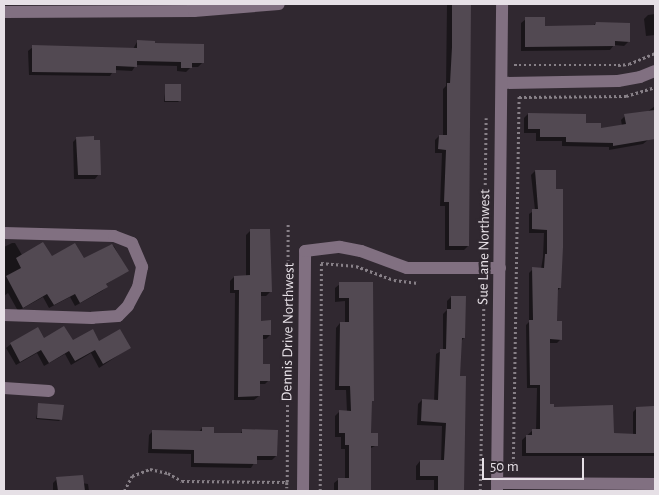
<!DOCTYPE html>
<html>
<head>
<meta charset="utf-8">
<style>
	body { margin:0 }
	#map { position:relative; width:659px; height:495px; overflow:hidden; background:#302830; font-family:"Alegreya Sans",sans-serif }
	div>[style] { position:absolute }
	.shadow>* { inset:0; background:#0007 }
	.building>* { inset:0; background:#524952 }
	.path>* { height:2.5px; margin-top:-1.25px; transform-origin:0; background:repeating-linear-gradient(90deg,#878087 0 2.5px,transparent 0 5px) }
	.minor>* { height:12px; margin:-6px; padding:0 6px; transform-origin:6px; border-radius:6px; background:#817081 }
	span { translate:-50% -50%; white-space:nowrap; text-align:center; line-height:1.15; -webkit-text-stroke:5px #302830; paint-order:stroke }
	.street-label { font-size:15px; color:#e6e0e6 }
	.frame { position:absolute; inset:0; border:5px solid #e6e0e6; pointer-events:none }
	.scale { position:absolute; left:482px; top:458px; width:102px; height:22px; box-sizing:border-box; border:2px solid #e6e0e6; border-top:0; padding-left:6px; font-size:15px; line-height:18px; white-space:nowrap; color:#e6e0e6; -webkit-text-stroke:4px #302830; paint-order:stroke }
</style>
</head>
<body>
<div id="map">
	<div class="shadow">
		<div style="clip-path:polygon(447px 4px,470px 4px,468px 246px,464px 250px,445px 250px,445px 206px,440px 206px,442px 153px,435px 153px,435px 140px,439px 136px,443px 136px,443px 89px,446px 86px)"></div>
		<div style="clip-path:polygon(655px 14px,655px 35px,646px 36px,644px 19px,648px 15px)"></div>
		<div style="clip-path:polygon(526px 19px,543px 27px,593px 26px,596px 23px,629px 41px,624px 46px,614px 45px,610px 50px,521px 51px,521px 23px)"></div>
		<div style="clip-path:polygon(137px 42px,154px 45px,203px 62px,198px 67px,191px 67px,186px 72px,177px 71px,177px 66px,136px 65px,132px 71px,114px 70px,110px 76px,29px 75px,28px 51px,33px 47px,133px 49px)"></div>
		<div style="clip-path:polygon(166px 85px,180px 100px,178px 102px,164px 102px)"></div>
		<div style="clip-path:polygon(655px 106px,655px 128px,646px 132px,648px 140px,643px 144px,609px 150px,609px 147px,562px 146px,562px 141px,536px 141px,536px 133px,524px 133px,524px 118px,528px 114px,585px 124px,600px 130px,622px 126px,621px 120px,625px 116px,647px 112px)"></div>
		<div style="clip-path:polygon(77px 138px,99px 174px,95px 179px,74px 179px,73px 142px)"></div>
		<div style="clip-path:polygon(535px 171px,560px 288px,557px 291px,556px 322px,561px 339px,557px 343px,549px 343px,549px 405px,613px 434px,633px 435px,633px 412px,637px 408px,653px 436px,655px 436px,655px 456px,522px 456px,522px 440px,533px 430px,536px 430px,537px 388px,527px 388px,526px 325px,529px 322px,529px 273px,533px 269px,541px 269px,543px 257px,544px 233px,529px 233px,529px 214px,535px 210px,531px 175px)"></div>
		<div style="clip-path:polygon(251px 230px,271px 291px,266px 296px,260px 296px,260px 322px,270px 335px,266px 339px,262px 339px,262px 366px,269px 380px,265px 384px,259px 384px,259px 396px,254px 400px,234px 400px,235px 293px,230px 293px,230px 281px,234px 277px,246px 277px,246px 235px)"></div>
		<div style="clip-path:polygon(12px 243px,15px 243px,22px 255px,83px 260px,110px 245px,114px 246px,127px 271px,105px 285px,107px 287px,102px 291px,75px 306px,70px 297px,49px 308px,43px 297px,18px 311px,8px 293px,4px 296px,4px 247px)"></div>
		<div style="clip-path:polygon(371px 283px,373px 400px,370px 403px,370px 434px,377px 445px,369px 449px,369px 491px,334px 491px,334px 483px,339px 479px,345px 479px,345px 449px,341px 449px,341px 437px,335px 437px,335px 416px,339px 412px,347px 412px,346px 390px,335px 390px,336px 328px,340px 323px,345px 323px,345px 301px,335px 302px,335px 288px,340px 284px)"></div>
		<div style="clip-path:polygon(451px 297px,464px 338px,461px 341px,459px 377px,465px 377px,462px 491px,434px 491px,434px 480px,416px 480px,416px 466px,420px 461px,441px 462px,442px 426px,417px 425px,418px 404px,422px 400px,434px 401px,436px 354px,443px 350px,443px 314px,447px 310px,447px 301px)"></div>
		<div style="clip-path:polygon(43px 340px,99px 342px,129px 348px,99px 368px,91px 353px,71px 365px,65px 354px,44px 366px,37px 353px,16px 365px,6px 348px,11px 344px)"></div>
		<div style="clip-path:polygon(39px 404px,61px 419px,59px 421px,36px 419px)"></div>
		<div style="clip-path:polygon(202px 428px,213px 435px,239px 435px,243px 430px,276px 456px,272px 460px,256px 460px,251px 468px,191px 467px,191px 454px,148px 453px,149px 435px,153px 431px,199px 432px)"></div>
		<div style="clip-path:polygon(57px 479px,88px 484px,89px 491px,53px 491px,53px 483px)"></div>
	</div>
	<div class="building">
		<div style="clip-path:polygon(452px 4px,471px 4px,469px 246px,449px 246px,449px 202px,444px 202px,446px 150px,438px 149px,439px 135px,447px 135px,447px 83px,450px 83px,452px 47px)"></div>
		<div style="clip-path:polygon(525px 17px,545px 17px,545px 26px,595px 25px,596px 22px,630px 23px,630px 42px,615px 41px,615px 46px,525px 47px)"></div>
		<div style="clip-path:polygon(137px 40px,155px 41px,155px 43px,204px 44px,204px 63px,192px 63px,192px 68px,181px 68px,181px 62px,137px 61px,137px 67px,116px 66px,116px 73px,32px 72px,32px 45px,137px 48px)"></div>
		<div style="clip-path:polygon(165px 84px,181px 84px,181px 101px,165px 101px)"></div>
		<div style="clip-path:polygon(655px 110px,655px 139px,613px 146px,613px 143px,566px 142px,566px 137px,540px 137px,540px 129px,528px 129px,528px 113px,586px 114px,586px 123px,601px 123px,601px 128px,626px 124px,624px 114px)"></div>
		<div style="clip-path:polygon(94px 136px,94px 140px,100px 140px,101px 175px,78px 175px,76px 137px)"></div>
		<div style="clip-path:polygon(535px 170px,556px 170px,556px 189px,563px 189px,563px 247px,561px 288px,558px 288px,557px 321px,562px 321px,562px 340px,550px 339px,550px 404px,554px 404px,554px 407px,613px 405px,614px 433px,636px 434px,636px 407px,654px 406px,655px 453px,526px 453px,526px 435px,532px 435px,532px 429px,540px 429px,540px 385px,530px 385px,529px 320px,533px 320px,532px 267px,544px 268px,545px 254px,547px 254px,547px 230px,532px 229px,532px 209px,538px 209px)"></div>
		<div style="clip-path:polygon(250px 229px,270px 229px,272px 292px,261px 292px,261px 321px,271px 320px,271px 335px,263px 335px,263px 364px,270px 364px,270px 381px,260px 381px,260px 396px,238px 397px,239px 290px,234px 290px,234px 276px,250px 275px)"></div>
		<div style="clip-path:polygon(43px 242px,52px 256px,75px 243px,84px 258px,112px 244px,129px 271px,106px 284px,108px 287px,80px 303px,75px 294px,54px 305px,47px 294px,23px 308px,6px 276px,21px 268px,16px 258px)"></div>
		<div style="clip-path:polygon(339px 282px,373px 282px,374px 401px,372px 401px,371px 433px,378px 433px,378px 446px,371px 446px,371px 491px,338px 491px,338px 478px,349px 478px,349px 445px,345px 445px,345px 433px,339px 433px,339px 410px,351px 411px,350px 386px,339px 386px,340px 322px,349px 322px,349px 298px,339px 298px)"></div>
		<div style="clip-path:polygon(451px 296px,466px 296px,465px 338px,462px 338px,460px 376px,466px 376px,464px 491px,438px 491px,438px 476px,420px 476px,420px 460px,444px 460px,446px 423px,421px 421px,422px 399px,438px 400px,440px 349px,446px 349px,447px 309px,451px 309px)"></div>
		<div style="clip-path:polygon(64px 326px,73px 340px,93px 329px,99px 341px,120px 329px,131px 348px,103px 364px,95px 350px,75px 361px,69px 351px,49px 363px,41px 350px,20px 362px,10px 343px,38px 327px,44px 338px)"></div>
		<div style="clip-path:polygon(38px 403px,64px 405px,62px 420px,37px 418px)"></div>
		<div style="clip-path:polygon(202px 427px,214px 427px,214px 433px,242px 433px,242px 429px,278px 430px,277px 456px,257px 456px,257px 464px,194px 463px,194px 450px,152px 449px,152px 430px,202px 431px)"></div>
		<div style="clip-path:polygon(83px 475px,85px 491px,58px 491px,56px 477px)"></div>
	</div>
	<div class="path">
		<div style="left:514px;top:65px;width:104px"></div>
		<div style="left:618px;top:65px;width:11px;rotate:-5deg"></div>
		<div style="left:629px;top:64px;width:28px;rotate:-23deg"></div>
		<div style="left:519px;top:97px;width:107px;rotate:-0.5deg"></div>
		<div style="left:626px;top:96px;width:30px;rotate:-17deg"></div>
		<div style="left:484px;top:255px;width:137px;rotate:-89.2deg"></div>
		<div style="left:516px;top:469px;width:3px;rotate:180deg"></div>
		<div style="left:513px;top:469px;width:374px;rotate:-89.1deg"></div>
		<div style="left:287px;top:482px;width:6px;rotate:90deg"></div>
		<div style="left:124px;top:491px;width:17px;rotate:-62deg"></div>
		<div style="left:132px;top:476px;width:19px;rotate:-21deg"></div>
		<div style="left:150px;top:469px;width:18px;rotate:13deg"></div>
		<div style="left:168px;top:473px;width:16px;rotate:30deg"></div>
		<div style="left:182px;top:481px;width:105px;rotate:0.5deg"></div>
		<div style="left:287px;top:482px;width:258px;rotate:-89.8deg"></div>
		<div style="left:320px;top:491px;width:228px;rotate:-89.7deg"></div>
		<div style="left:321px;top:263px;width:35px;rotate:5deg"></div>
		<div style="left:356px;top:266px;width:40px;rotate:20.2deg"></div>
		<div style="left:394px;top:280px;width:24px;rotate:7deg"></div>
		<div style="left:480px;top:491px;width:210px;rotate:-88.9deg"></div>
	</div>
	<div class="minor">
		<div style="left:4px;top:12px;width:190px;rotate:-0.3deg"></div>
		<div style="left:194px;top:11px;width:85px;rotate:-4.7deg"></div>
		<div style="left:502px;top:83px;width:116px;rotate:-1deg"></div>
		<div style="left:618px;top:81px;width:22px;rotate:-10deg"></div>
		<div style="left:640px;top:77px;width:16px;rotate:-22deg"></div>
		<div style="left:4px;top:233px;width:110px;rotate:1.6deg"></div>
		<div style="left:114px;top:236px;width:19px;rotate:21deg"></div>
		<div style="left:132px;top:243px;width:26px;rotate:67deg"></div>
		<div style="left:142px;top:267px;width:20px;rotate:101deg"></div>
		<div style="left:138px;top:287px;width:21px;rotate:118deg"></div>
		<div style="left:128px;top:306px;width:14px;rotate:135deg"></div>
		<div style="left:118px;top:316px;width:26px;rotate:176deg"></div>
		<div style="left:92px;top:318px;width:88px;rotate:-178deg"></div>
		<div style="left:4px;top:388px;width:45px;rotate:3.8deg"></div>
		<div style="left:497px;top:483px;width:158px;rotate:0.4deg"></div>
		<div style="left:303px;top:491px;width:240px;rotate:-89.5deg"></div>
		<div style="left:305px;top:251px;width:35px;rotate:-7deg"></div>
		<div style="left:340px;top:247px;width:21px;rotate:11deg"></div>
		<div style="left:361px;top:251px;width:49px;rotate:20.3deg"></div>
		<div style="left:407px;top:268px;width:93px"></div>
		<div style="left:497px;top:491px;width:487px;rotate:-89.4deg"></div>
	</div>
	<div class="street-label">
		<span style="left:484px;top:247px;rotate:-89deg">Sue Lane Northwest</span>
		<span style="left:288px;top:332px;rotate:-89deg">Dennis Drive Northwest</span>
	</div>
	<div class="frame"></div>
	<div class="scale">50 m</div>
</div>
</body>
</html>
